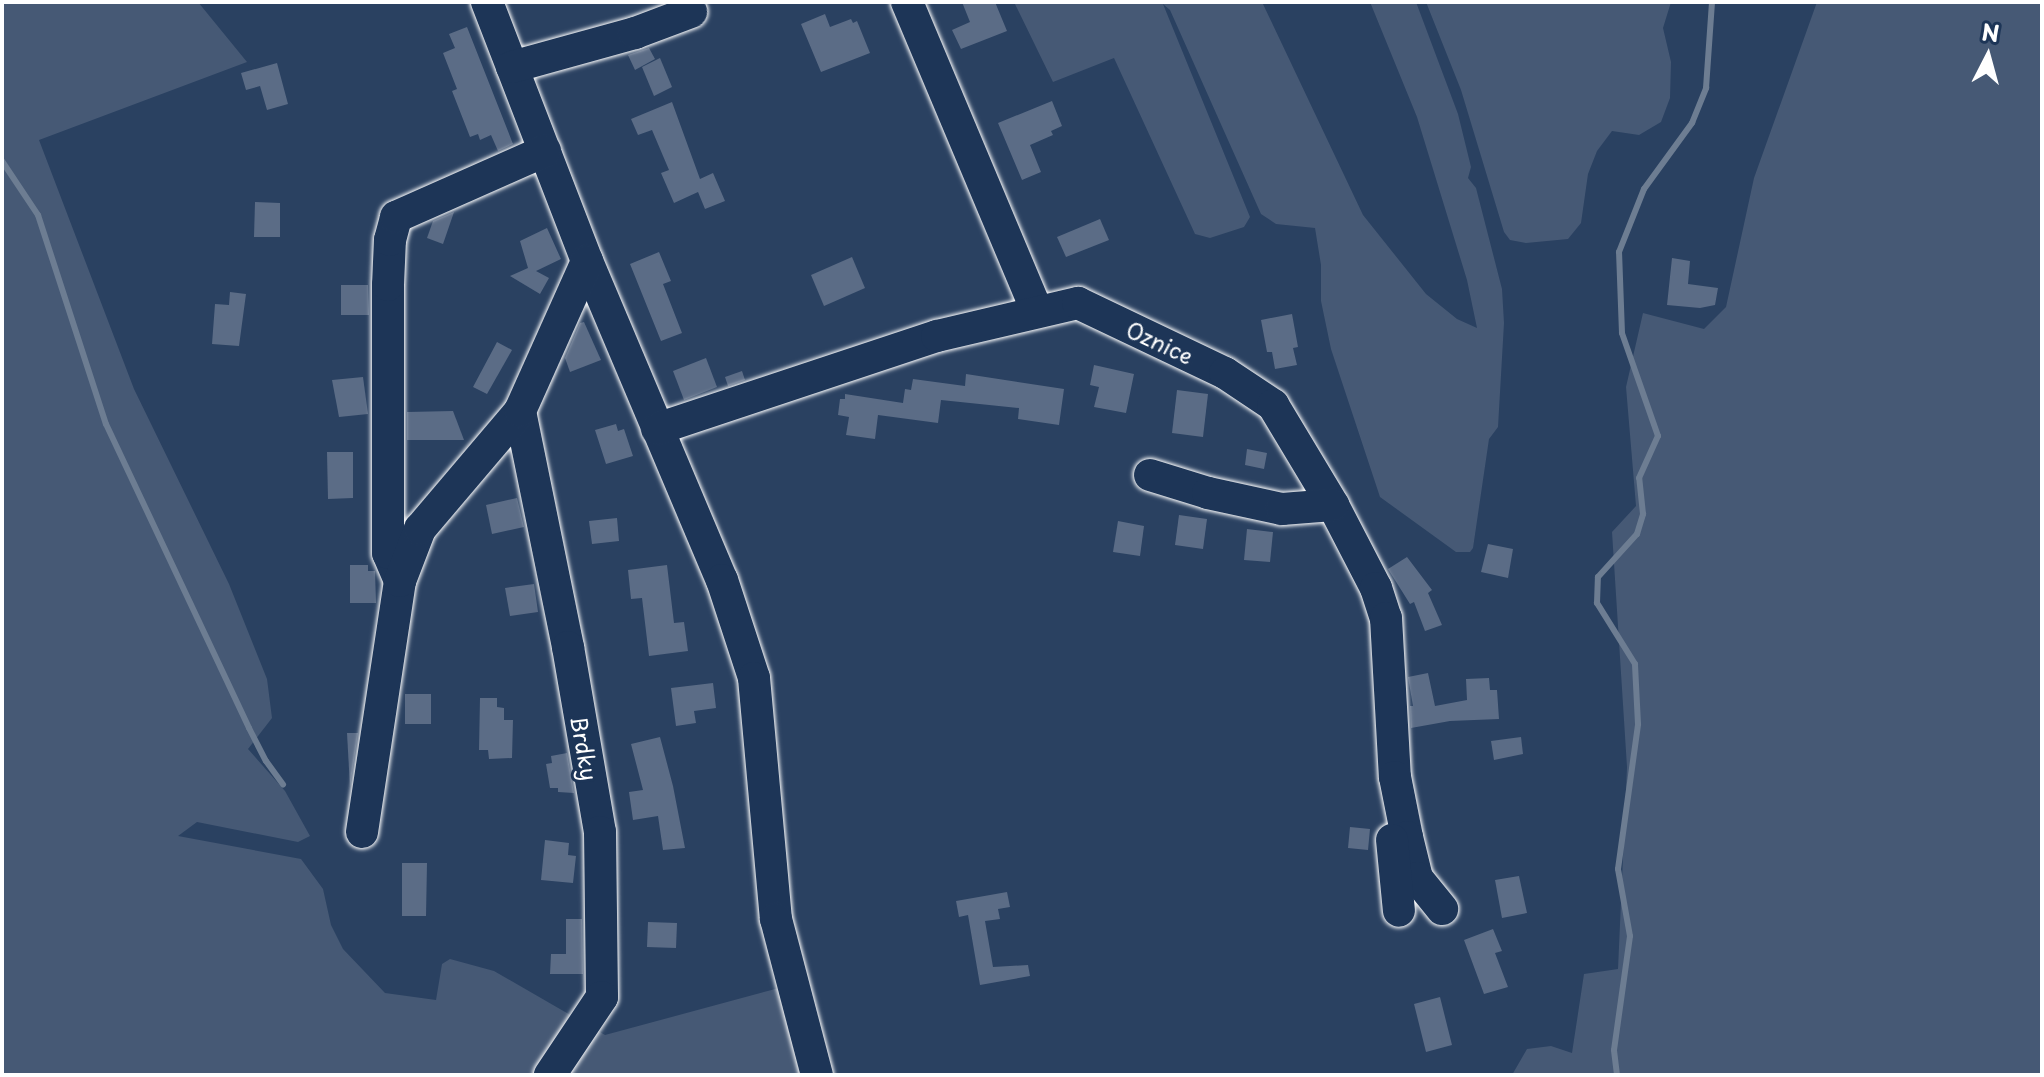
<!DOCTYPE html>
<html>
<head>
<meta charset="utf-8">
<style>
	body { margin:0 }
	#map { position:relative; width:2044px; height:1077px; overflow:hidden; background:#2a4161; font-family:"Playpen Sans",sans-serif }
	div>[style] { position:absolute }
	.green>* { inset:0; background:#465975 }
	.stream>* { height:6px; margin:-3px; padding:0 3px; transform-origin:3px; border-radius:3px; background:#6d7d92 }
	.building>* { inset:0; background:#5b6c86 }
	.roads { filter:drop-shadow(0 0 2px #fff) drop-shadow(0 0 2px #fff) }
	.minor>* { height:32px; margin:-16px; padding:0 16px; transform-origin:16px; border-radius:16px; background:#1d3557 }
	span { translate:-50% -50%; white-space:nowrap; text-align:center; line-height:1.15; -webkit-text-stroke:6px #1d3557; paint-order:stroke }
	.street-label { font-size:22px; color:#fff }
	.frame { position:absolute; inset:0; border:4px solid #fff; pointer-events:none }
	.north { position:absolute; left:1948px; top:16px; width:80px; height:80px; -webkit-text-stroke:6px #1d3557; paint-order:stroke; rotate:6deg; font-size:22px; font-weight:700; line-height:32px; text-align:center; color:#fff }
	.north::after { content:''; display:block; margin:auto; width:28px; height:36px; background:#fff; clip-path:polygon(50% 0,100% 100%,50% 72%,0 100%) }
</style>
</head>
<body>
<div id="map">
	<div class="green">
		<div style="clip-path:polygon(2px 2px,198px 2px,247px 62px,39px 140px,134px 389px,229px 584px,267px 679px,272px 718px,248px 749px,285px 791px,310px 836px,298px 842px,197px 822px,178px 836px,301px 859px,323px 889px,331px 925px,343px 949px,385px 993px,436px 1000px,442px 964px,450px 959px,494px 971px,605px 1035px,779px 988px,804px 1075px,2px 1075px)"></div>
		<div style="clip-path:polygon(1014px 2px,1262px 2px,1363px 215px,1426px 294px,1457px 319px,1477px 328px,1467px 280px,1417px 117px,1370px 2px,1416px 2px,1458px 114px,1471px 167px,1468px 178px,1476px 188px,1502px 289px,1504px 323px,1498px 427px,1489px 439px,1473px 548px,1470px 552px,1456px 552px,1380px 497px,1331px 349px,1321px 301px,1321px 265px,1315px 228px,1276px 224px,1261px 214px,1170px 10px,1163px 4px,1250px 217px,1244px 227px,1210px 238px,1195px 234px,1114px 58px,1053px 82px)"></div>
		<div style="clip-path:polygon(1426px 2px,1671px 2px,1663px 28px,1671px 62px,1670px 98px,1661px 122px,1639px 135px,1612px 131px,1597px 151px,1588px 174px,1581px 223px,1568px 239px,1526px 243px,1510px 240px,1504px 232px,1461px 90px)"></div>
		<div style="clip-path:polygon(1817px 2px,2042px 2px,2042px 1075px,1512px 1075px,1527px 1049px,1551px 1046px,1572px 1053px,1584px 974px,1618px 969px,1627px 767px,1612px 532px,1636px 506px,1626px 387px,1643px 313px,1704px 329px,1726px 307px,1754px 178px)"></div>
	</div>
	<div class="stream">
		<div style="left:2px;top:161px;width:65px;rotate:56.3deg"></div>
		<div style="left:38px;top:215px;width:220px;rotate:72deg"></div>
		<div style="left:106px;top:424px;width:336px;rotate:64.8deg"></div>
		<div style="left:249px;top:728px;width:37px;rotate:63deg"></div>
		<div style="left:266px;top:761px;width:29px;rotate:54deg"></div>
		<div style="left:1617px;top:1075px;width:25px;rotate:-97deg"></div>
		<div style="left:1614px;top:1050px;width:115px;rotate:-82deg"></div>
		<div style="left:1630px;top:936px;width:68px;rotate:-100.2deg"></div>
		<div style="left:1618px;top:869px;width:146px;rotate:-82.1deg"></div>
		<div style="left:1638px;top:724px;width:60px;rotate:-92.9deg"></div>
		<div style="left:1635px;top:664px;width:72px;rotate:-121.9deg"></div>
		<div style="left:1597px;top:603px;width:26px;rotate:-88deg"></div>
		<div style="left:1598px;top:577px;width:58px;rotate:-47.8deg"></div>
		<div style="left:1637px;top:534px;width:21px;rotate:-73deg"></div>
		<div style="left:1643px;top:514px;width:36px;rotate:-96deg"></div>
		<div style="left:1639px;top:478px;width:46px;rotate:-65.7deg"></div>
		<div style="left:1658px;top:436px;width:109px;rotate:-109.3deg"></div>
		<div style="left:1622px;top:333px;width:81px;rotate:-92.1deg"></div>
		<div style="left:1619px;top:252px;width:68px;rotate:-68.4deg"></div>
		<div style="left:1644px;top:189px;width:82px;rotate:-54deg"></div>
		<div style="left:1692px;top:123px;width:38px;rotate:-68deg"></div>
		<div style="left:1706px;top:88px;width:86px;rotate:-86deg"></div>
	</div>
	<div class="building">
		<div style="clip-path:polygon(962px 2px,995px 2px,1007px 31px,961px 49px,952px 30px,970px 22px)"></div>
		<div style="clip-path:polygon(825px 14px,830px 27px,851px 19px,853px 23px,857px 21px,870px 53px,821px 72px,801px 24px)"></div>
		<div style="clip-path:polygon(467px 27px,513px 144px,498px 151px,491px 135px,480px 140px,478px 134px,470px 137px,452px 91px,457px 89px,443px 53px,455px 48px,449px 34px)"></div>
		<div style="clip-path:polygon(649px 48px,655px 59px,635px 70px,628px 55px)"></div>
		<div style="clip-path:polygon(660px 58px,672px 87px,654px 96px,642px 67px)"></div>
		<div style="clip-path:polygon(277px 63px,288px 104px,267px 110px,260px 86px,246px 90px,241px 73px)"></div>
		<div style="clip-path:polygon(1052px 101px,1062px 126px,1051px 131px,1053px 135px,1030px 145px,1041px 172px,1022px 180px,998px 123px)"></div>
		<div style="clip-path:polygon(672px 102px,700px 179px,713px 173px,725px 201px,705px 209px,698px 192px,674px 203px,661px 173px,669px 170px,652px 130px,638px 135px,631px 119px)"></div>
		<div style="clip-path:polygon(255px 202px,280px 203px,280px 237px,254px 237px)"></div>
		<div style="clip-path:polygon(454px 212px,443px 244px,427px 238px,433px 221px)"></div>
		<div style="clip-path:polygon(1100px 219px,1109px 240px,1066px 257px,1057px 237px)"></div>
		<div style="clip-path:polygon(547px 228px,561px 259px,536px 271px,549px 278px,540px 294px,510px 276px,528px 268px,520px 241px)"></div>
		<div style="clip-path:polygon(659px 252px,671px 281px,663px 284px,682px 333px,661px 341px,630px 264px)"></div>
		<div style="clip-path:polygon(852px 257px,865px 288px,824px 306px,811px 275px)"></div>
		<div style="clip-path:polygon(1672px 258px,1690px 261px,1688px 284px,1718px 288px,1715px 305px,1700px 308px,1667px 305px)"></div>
		<div style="clip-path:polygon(341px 285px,368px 285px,369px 315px,341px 315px)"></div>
		<div style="clip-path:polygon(230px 292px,246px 294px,239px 346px,212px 344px,215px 304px,229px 305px)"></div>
		<div style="clip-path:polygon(1292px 314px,1298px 347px,1293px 348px,1297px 365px,1275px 369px,1272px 352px,1267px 352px,1261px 320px)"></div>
		<div style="clip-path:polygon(584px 322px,601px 360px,570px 372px,565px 358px,580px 323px)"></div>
		<div style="clip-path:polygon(497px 342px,512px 350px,487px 394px,473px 387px)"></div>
		<div style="clip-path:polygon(706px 358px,717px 387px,684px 400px,673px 371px)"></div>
		<div style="clip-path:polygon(1094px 365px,1134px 374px,1126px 413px,1094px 407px,1099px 387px,1090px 385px)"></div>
		<div style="clip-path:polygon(742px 371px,745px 380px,728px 386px,725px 377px)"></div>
		<div style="clip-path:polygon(966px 374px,1064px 389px,1059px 425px,1018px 419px,1019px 408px,941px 400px,938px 423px,878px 415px,875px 439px,846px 435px,849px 417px,838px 415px,840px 399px,845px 399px,845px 394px,903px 403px,905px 389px,911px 390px,913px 379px,965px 386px)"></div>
		<div style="clip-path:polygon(363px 377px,368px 414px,339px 417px,332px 380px)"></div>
		<div style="clip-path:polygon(1177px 390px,1208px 394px,1203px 437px,1172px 433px)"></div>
		<div style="clip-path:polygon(453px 411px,464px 440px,407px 440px,407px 412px)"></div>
		<div style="clip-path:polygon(616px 424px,618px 431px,624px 429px,633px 456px,606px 464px,595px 430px)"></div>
		<div style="clip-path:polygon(1247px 449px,1267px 453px,1264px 469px,1245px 465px)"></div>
		<div style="clip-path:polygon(327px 452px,353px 452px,353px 498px,328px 499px)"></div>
		<div style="clip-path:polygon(517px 498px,524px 527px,492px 534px,486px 505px)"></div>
		<div style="clip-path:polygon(1179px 515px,1207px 519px,1203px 549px,1175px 545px)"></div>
		<div style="clip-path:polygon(617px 518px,619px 541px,592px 544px,589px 521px)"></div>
		<div style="clip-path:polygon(1118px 521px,1144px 526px,1140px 556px,1113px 552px)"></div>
		<div style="clip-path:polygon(1247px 529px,1273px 532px,1270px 562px,1244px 560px)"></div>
		<div style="clip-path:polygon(1488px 544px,1513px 549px,1508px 578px,1481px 572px)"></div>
		<div style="clip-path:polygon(1407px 557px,1432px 590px,1428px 593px,1442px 625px,1425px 631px,1414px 602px,1410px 604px,1388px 569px)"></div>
		<div style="clip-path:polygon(350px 565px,368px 565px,368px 571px,375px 571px,376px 603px,350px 603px)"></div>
		<div style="clip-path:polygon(667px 565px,674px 623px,684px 622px,688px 651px,649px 656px,642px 598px,631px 599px,628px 570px)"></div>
		<div style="clip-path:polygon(534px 584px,538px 612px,510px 616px,505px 588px)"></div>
		<div style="clip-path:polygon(1428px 673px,1435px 706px,1467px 700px,1466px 679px,1489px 678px,1490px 690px,1497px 690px,1499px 719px,1450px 721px,1411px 728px,1410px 706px,1413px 706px,1408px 677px)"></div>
		<div style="clip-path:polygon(713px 683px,716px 708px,694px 711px,696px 723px,676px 726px,671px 688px)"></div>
		<div style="clip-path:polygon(405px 694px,431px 694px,431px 724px,405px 724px)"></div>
		<div style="clip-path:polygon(480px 698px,497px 698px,497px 707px,504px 708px,504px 720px,513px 720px,512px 758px,489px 759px,488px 750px,479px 750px)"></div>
		<div style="clip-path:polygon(347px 733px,358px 733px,350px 787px)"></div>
		<div style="clip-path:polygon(660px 737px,673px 786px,685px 848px,663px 850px,658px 816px,633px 820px,629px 792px,643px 790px,631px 744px)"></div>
		<div style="clip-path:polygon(1521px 737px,1523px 754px,1494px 760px,1491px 741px)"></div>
		<div style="clip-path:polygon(567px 753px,574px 793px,558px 792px,558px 788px,550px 788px,546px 764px,552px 763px,551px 756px)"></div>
		<div style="clip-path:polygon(1350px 827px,1370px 829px,1368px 850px,1348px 848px)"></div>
		<div style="clip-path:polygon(545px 840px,569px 843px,568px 855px,576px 856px,573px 883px,541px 880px)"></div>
		<div style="clip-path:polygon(402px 863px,427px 863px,426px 916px,402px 916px)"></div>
		<div style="clip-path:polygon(1519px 876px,1527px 913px,1502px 918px,1495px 880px)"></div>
		<div style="clip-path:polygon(1007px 892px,1010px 907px,998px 909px,1000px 919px,985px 921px,993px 967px,1028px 965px,1030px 976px,980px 985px,968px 915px,959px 917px,956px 901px)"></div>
		<div style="clip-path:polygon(566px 919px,582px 919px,583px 974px,550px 974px,551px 954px,566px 954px)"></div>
		<div style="clip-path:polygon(648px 922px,677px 923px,676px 948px,647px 947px)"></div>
		<div style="clip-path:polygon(1493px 929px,1502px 951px,1495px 953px,1508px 987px,1484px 994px,1464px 940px)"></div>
		<div style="clip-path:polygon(1440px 997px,1452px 1045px,1426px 1052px,1414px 1004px)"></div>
	</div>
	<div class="roads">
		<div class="minor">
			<div style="left:487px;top:2px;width:278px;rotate:68.9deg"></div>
			<div style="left:587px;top:261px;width:346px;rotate:67.1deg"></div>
			<div style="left:722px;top:580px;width:103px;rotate:71.9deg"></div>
			<div style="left:754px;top:678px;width:242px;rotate:84.8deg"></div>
			<div style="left:776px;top:919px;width:161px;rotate:75.3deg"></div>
			<div style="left:907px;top:2px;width:335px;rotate:67.2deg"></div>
			<div style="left:512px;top:67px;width:128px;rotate:-15.5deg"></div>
			<div style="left:635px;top:33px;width:60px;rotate:-20.6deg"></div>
			<div style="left:520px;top:411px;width:241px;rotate:78.5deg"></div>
			<div style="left:568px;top:647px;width:188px;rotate:80.2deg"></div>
			<div style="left:600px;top:832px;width:165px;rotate:89.3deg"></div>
			<div style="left:602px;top:997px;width:94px;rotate:123.7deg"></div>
			<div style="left:657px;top:429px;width:295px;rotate:-18.4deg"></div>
			<div style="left:937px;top:336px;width:145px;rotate:-13.2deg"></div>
			<div style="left:1078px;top:303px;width:163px;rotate:25.5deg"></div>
			<div style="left:1225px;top:373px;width:58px;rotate:33.7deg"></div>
			<div style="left:1273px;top:405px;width:117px;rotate:59deg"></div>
			<div style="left:1333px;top:505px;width:93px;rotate:62.6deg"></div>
			<div style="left:1376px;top:588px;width:32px;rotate:72deg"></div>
			<div style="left:1386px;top:618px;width:159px;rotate:86.8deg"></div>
			<div style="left:1395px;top:777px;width:61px;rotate:78.7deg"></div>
			<div style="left:1407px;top:837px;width:42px;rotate:76.3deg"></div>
			<div style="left:1417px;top:878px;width:40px;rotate:51deg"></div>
			<div style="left:1150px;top:475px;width:61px;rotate:17.2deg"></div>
			<div style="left:1208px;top:493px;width:76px;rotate:12.2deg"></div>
			<div style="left:1282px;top:509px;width:51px;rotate:-4.5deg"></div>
			<div style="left:400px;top:581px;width:30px;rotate:-113deg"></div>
			<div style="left:388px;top:553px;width:268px;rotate:-90deg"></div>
			<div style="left:388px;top:285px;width:45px;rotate:-87.5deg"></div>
			<div style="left:390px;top:240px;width:24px;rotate:-75deg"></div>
			<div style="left:396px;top:217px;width:163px;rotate:-23.9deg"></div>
			<div style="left:362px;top:832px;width:254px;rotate:-81.4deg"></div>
			<div style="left:400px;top:581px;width:56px;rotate:-69deg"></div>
			<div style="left:420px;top:529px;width:155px;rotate:-49.7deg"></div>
			<div style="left:520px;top:411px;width:164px;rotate:-65.9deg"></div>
			<div style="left:1392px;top:840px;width:71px;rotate:84.4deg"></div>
		</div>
	</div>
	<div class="street-label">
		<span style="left:1160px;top:342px;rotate:25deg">Oznice</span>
		<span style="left:585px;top:748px;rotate:80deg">Brdky</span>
	</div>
	<div class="frame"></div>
	<div class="north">N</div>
</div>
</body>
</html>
